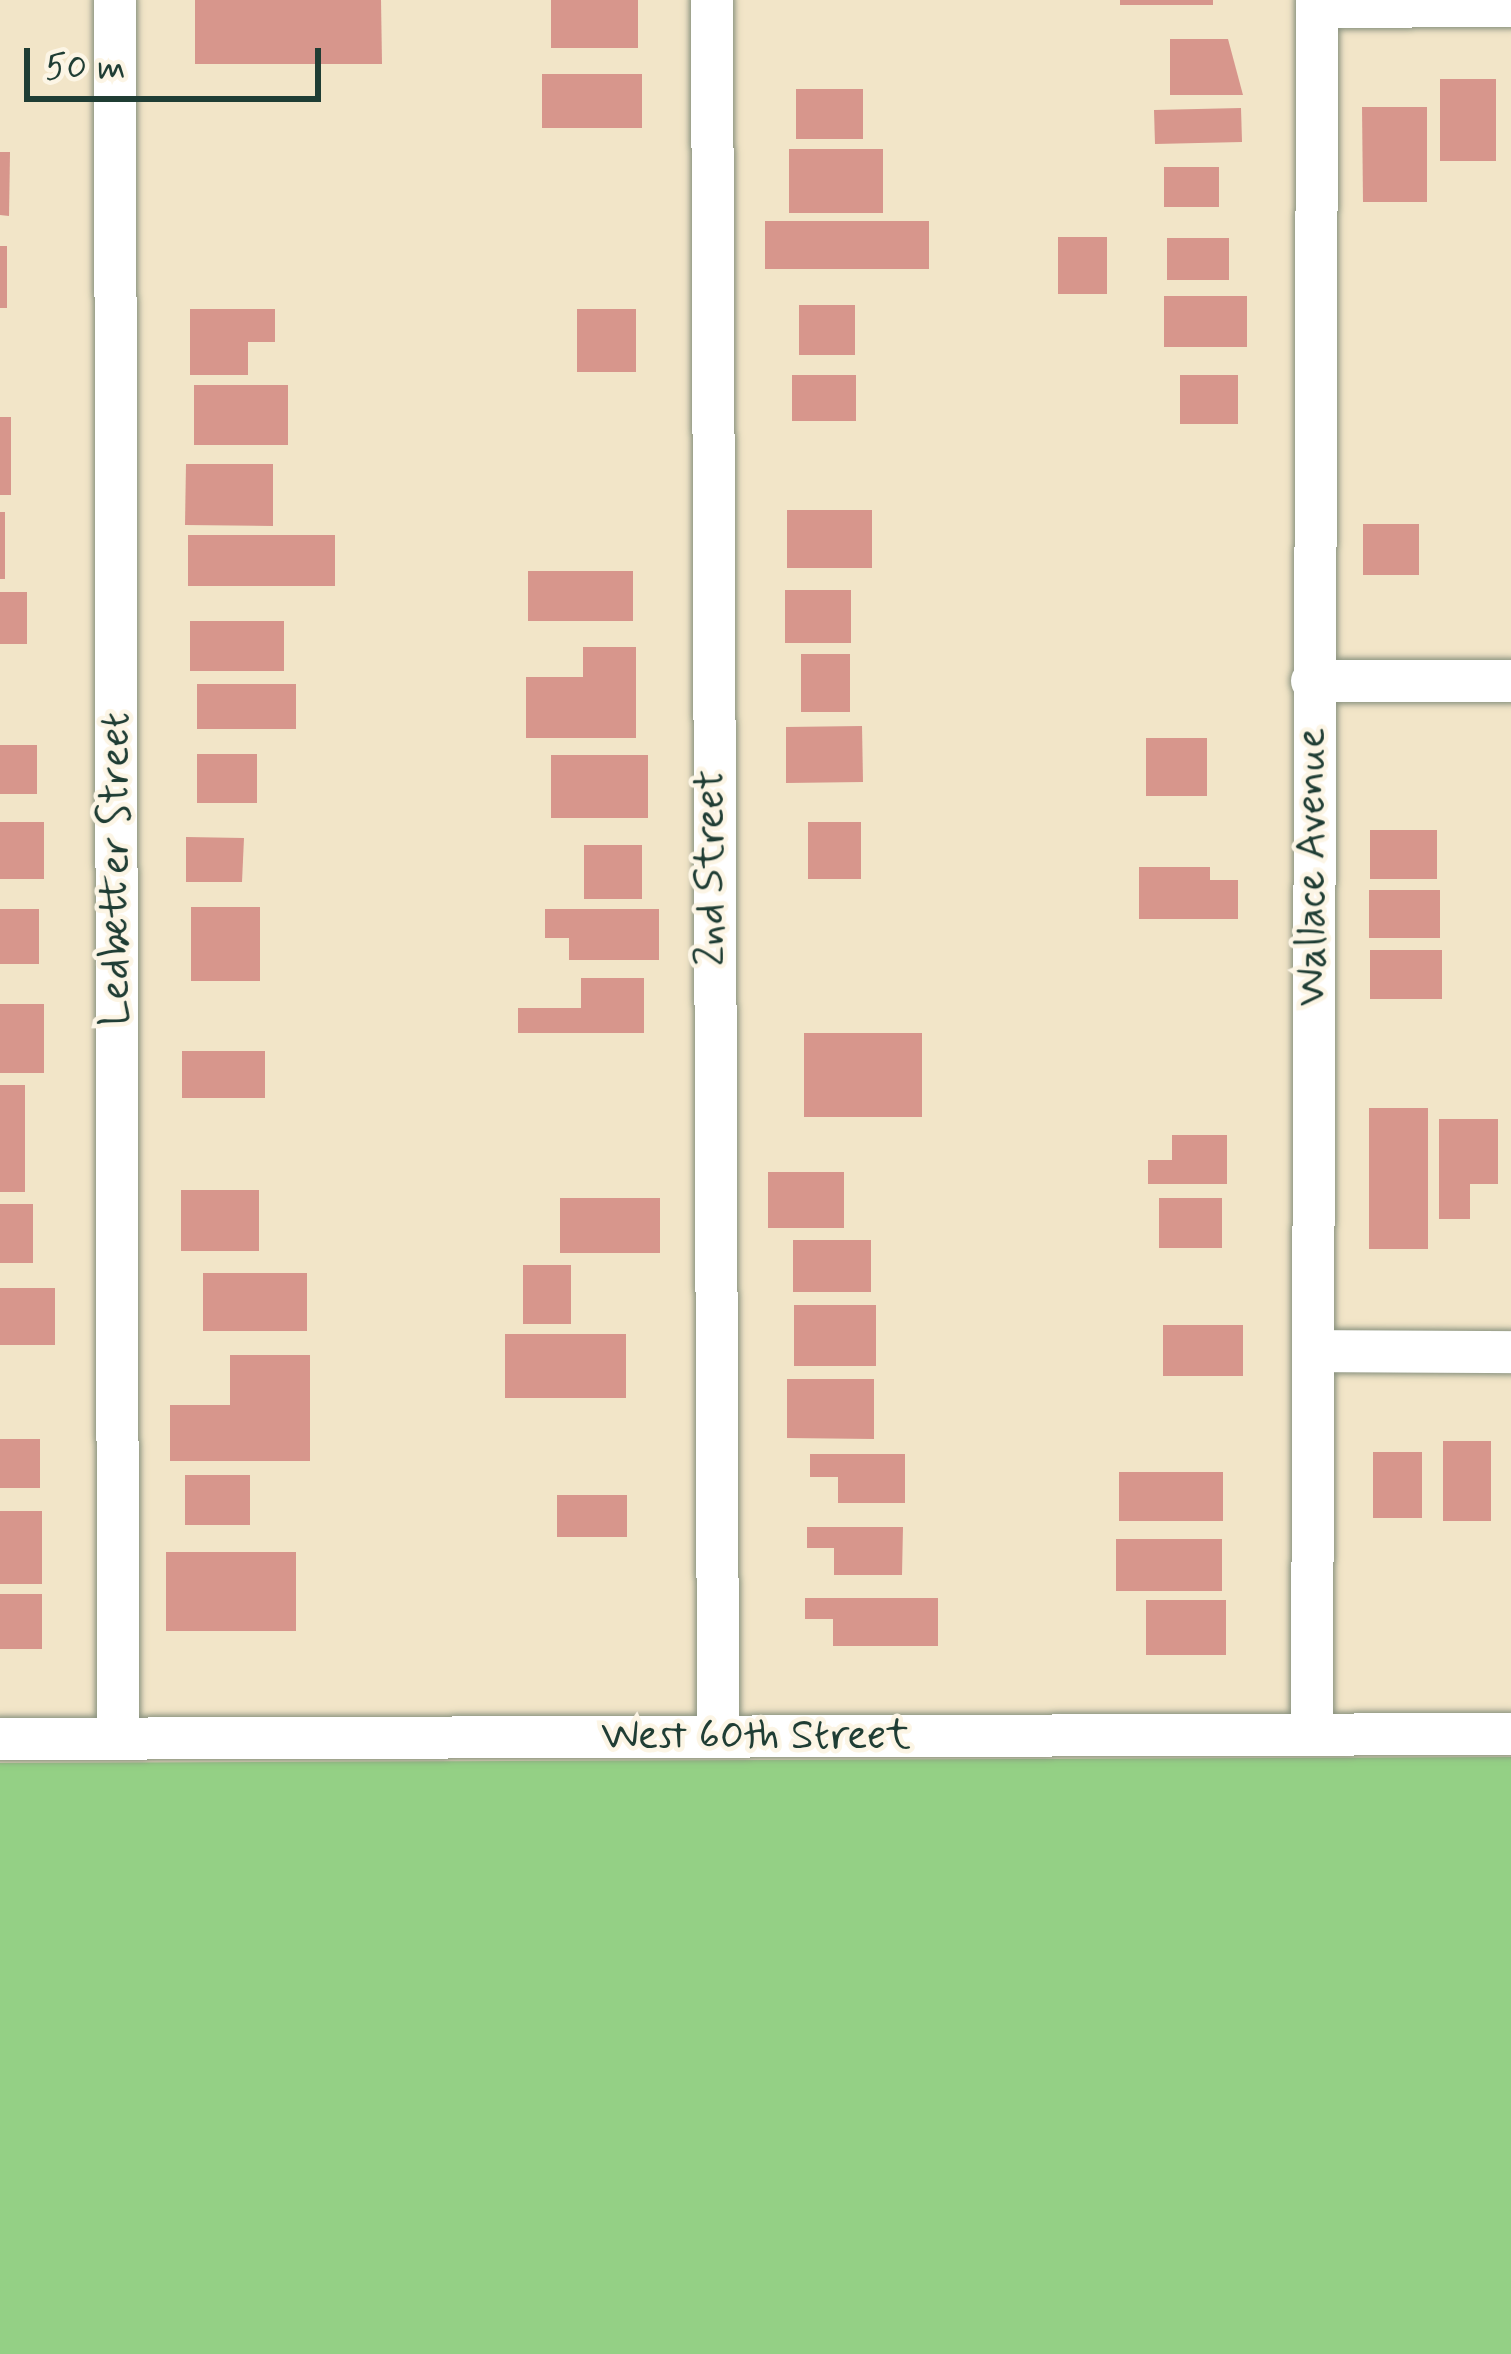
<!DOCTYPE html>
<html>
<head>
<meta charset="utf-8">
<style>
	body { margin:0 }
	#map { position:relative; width:1511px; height:2354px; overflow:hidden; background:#f2e5c8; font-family:Mynerve,sans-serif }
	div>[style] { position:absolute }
	.green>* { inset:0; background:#94d085 }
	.building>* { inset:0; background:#d7968c }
	.roads { filter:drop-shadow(0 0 3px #88917e) drop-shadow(0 0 3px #88917e) }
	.street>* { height:42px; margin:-21px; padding:0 21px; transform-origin:21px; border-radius:21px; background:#fff }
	span { translate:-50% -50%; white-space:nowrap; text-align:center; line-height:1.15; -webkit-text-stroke:9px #fcf5e5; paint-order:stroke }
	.street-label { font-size:42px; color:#1f3d34 }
	.scale { position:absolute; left:24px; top:48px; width:297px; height:54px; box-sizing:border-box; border:6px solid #1f3d34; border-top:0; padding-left:15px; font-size:36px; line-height:42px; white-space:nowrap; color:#1f3d34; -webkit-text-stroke:9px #fcf5e5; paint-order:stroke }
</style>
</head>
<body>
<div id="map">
	<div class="green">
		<div style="clip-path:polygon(1511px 1757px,1511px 2354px,0 2354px,0 1763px)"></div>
	</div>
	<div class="building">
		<div style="clip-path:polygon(195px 0,381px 0,382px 64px,195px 64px)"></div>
		<div style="clip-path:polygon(551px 0,638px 0,638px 48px,551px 48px)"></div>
		<div style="clip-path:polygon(1120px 0,1213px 0,1213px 5px,1120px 5px)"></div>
		<div style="clip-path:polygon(1170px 39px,1228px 39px,1243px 95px,1170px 95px)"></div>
		<div style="clip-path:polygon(542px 74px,642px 74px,642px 128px,542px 128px)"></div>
		<div style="clip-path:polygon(1440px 79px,1496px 79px,1496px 161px,1440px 161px)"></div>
		<div style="clip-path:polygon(796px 89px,863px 89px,863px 139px,796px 139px)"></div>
		<div style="clip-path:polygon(1362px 107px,1427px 107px,1427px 202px,1363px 202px)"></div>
		<div style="clip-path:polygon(1241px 108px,1242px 142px,1155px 144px,1154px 110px)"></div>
		<div style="clip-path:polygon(789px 149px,883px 149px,883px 213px,789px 213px)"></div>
		<div style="clip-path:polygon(0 152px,10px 152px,9px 216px,0 215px)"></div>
		<div style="clip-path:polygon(1164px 167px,1219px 167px,1219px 207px,1164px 207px)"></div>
		<div style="clip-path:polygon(765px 221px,929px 221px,929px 269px,765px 269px)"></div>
		<div style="clip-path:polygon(1058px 237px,1107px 237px,1107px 294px,1058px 294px)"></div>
		<div style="clip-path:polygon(1167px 238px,1229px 238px,1229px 280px,1167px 280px)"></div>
		<div style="clip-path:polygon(0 246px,7px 246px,7px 308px,0 308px)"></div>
		<div style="clip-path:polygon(1164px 296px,1247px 296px,1247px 347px,1164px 347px)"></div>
		<div style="clip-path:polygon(799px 305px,855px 305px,855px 355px,799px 355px)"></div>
		<div style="clip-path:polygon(190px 309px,275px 309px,275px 342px,248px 342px,248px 375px,190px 375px)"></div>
		<div style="clip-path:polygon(577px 309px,636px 309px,636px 372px,577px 372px)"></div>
		<div style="clip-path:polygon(792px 375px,856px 375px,856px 421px,792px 421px)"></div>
		<div style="clip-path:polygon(1180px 375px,1238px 375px,1238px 424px,1180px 424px)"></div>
		<div style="clip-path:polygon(194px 385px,288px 385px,288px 445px,194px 445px)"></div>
		<div style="clip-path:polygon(0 417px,11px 417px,11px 495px,0 495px)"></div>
		<div style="clip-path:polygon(186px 464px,273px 464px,273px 526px,185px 525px)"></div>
		<div style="clip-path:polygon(787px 510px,872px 510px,872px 568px,787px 568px)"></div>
		<div style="clip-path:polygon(0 512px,5px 512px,5px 579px,0 579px)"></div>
		<div style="clip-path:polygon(1363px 524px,1419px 524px,1419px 575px,1363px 575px)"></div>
		<div style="clip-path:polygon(188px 535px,335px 535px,335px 586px,188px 586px)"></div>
		<div style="clip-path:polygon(528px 571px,633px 571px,633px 621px,528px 621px)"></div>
		<div style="clip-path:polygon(785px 590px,851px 590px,851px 643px,785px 643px)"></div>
		<div style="clip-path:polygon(0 592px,27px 592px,27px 644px,0 644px)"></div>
		<div style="clip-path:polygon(190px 621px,284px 621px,284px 671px,190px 671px)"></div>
		<div style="clip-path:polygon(583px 647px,636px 647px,636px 738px,526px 738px,526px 677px,583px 677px)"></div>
		<div style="clip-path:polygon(801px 654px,850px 654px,850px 712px,801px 712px)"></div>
		<div style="clip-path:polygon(197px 684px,296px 684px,296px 729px,197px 729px)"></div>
		<div style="clip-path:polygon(862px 726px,863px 782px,786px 783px,786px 727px)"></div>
		<div style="clip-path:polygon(1146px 738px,1207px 738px,1207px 796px,1146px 796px)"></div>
		<div style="clip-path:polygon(0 745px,37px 745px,37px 794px,0 794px)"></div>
		<div style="clip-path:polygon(197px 754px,257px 754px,257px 803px,197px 803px)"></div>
		<div style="clip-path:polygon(551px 755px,648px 755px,648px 818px,551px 818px)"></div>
		<div style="clip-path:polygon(0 822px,44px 822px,44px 879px,0 879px)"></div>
		<div style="clip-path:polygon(808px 822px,861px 822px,861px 879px,808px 879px)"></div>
		<div style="clip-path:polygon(1370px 830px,1437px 830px,1437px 879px,1370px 879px)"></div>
		<div style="clip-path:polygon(186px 837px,244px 838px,242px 882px,186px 882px)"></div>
		<div style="clip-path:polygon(584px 845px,642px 845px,642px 899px,584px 899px)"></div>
		<div style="clip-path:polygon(1139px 867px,1210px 867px,1210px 880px,1238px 880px,1238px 919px,1139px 919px)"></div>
		<div style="clip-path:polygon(1369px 890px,1440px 890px,1440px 938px,1369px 938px)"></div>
		<div style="clip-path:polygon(191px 907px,260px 907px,260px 981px,191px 981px)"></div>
		<div style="clip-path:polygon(0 909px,39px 909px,39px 964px,0 964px)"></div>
		<div style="clip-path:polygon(545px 909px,659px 909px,659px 960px,569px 960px,569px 938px,545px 938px)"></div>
		<div style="clip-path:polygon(1370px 950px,1442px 950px,1442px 999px,1370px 999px)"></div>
		<div style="clip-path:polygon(581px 978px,644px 978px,644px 1033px,518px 1033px,518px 1008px,581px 1008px)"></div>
		<div style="clip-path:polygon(0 1004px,44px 1004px,44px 1073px,0 1073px)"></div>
		<div style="clip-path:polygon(804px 1033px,922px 1033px,922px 1117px,804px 1117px)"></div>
		<div style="clip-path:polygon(182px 1051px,265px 1051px,265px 1098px,182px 1098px)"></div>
		<div style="clip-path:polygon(0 1085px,25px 1085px,25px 1192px,0 1192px)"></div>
		<div style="clip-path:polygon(1369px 1108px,1428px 1108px,1428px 1249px,1369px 1249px)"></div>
		<div style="clip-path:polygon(1439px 1119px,1498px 1119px,1498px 1184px,1470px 1184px,1470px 1219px,1439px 1219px)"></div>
		<div style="clip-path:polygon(1172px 1135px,1227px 1135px,1227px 1184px,1148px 1184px,1148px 1160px,1172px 1160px)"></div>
		<div style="clip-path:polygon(768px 1172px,844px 1172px,844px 1228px,768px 1228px)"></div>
		<div style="clip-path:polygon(181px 1190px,259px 1190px,259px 1251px,181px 1251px)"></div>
		<div style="clip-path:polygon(560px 1198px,660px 1198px,660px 1253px,560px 1253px)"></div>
		<div style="clip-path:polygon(1159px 1198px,1222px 1198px,1222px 1248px,1159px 1248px)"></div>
		<div style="clip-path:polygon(0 1204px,33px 1204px,33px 1263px,0 1263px)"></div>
		<div style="clip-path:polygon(793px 1240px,871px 1240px,871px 1292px,793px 1292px)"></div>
		<div style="clip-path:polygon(523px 1265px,571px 1265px,571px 1324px,523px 1324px)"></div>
		<div style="clip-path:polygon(203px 1273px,307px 1273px,307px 1331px,203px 1331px)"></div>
		<div style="clip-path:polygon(0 1288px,55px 1288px,55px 1345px,0 1345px)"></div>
		<div style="clip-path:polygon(794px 1305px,876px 1305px,876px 1366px,794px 1366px)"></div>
		<div style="clip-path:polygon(1163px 1325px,1243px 1325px,1243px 1376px,1163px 1376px)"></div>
		<div style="clip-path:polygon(505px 1334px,626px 1334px,626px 1398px,505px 1398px)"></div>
		<div style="clip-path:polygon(230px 1355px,310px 1355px,310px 1461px,170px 1461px,170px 1405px,230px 1405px)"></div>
		<div style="clip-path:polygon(787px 1379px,874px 1379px,874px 1439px,787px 1438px)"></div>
		<div style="clip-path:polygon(0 1439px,40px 1439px,40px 1488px,0 1488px)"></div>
		<div style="clip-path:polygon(1443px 1441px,1491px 1441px,1491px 1521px,1443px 1521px)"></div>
		<div style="clip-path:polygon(1373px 1452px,1422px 1452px,1422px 1518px,1373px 1518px)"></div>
		<div style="clip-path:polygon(810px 1454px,905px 1454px,905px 1503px,838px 1503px,838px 1477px,810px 1477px)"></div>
		<div style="clip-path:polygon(1119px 1472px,1223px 1472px,1223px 1521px,1119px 1521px)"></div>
		<div style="clip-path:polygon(185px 1475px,250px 1475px,250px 1525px,185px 1525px)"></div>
		<div style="clip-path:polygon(557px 1495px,627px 1495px,627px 1537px,557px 1537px)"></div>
		<div style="clip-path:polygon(0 1511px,42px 1511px,42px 1584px,0 1584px)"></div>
		<div style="clip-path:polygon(807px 1527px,903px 1527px,902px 1575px,834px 1575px,834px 1548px,807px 1548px)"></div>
		<div style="clip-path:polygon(1116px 1539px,1222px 1539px,1222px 1591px,1116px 1591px)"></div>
		<div style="clip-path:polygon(166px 1552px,296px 1552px,296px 1631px,166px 1631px)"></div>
		<div style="clip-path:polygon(0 1594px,42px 1594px,42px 1649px,0 1649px)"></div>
		<div style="clip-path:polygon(805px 1598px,938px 1598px,938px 1646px,833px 1646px,833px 1619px,805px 1619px)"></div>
		<div style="clip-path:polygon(1146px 1600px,1226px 1600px,1226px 1655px,1146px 1655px)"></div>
	</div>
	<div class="roads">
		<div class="street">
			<div style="left:115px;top:0;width:1739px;rotate:89.9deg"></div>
			<div style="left:712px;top:0;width:1737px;rotate:89.8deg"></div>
			<div style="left:1317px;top:7px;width:194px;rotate:-0.3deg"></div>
			<div style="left:1312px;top:681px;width:199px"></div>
			<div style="left:1316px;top:1351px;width:195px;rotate:0.3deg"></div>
			<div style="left:1312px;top:1735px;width:1735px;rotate:-89.83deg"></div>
			<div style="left:0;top:1739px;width:1511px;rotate:-0.19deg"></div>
		</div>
	</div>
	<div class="street-label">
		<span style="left:1313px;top:867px;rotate:-90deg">Wallace Avenue</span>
		<span style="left:712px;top:868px;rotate:-90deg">2nd Street</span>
		<span style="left:117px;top:869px;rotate:-90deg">Ledbetter Street</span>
		<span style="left:756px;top:1737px">West 60th Street</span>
	</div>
	<div class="scale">50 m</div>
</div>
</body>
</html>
